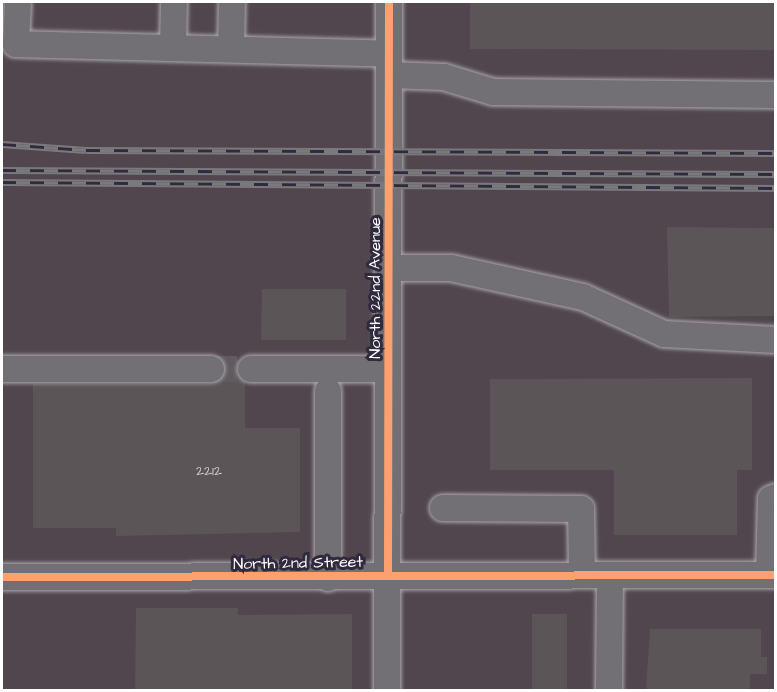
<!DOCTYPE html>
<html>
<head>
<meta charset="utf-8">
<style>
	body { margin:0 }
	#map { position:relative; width:777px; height:692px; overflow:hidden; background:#433e44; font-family:"Architects Daughter",sans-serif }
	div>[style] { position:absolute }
	.built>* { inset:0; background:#51454e }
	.building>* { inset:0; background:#5b5558 }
	.minor-tunnel>* { height:26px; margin-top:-13px; transform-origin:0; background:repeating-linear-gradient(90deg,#5f5b60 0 26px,transparent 0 39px) }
	.roads { filter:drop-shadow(0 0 2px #aaa8ab) drop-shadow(0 0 2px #aaa8ab) }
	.minor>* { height:26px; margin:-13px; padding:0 13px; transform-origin:13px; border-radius:13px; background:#727074 }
	.rail>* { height:7px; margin-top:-3.5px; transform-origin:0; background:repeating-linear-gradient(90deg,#2f2a3d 0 14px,#7a797d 0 28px); box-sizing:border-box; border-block:2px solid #7a797d }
	.cycleway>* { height:8px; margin:-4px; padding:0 4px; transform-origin:4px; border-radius:4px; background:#fca06f }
	span { translate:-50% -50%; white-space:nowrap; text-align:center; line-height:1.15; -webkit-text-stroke:6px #2f2a3d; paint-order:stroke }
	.number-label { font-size:14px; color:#d6d4d5 }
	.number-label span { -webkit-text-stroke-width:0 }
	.street-label { font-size:16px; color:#fff }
	.frame { position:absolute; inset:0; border:3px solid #fff; pointer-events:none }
</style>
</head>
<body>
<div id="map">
	<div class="built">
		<div style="clip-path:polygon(2px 2px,775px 2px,775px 690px,2px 690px)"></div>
	</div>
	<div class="building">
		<div style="clip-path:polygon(470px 2px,775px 2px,775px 50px,470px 49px)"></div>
		<div style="clip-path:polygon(667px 227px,776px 228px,776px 316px,669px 317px)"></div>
		<div style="clip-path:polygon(262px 289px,346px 289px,346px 340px,261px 340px)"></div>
		<div style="clip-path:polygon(223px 360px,239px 360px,236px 370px,245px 382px,245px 428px,300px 428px,300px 532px,116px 536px,116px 528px,33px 528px,33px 384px,211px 384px,224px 376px)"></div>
		<div style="clip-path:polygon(752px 378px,752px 470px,737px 470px,737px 535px,614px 535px,614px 470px,490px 470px,490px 379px)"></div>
		<div style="clip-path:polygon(136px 608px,238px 608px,238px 615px,352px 614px,352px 690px,135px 690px)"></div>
		<div style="clip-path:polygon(532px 614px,567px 614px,567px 690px,532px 690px)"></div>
		<div style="clip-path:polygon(650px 629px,761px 629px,761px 657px,767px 657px,767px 674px,750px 674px,750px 690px,646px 690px)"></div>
	</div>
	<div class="minor-tunnel">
		<div style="left:211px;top:369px;width:40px"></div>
	</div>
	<div class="roads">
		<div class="minor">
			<div style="left:18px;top:2px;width:42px;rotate:92.7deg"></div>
			<div style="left:16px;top:44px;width:373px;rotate:1.5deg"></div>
			<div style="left:173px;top:48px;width:46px;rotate:-88.8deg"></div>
			<div style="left:231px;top:49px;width:47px;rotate:-88.8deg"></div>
			<div style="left:390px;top:75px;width:54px;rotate:2.1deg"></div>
			<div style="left:444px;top:77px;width:51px;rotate:17deg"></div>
			<div style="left:493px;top:92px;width:283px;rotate:0.6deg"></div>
			<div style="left:388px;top:268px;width:63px"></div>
			<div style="left:451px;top:268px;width:135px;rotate:12.4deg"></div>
			<div style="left:583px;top:297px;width:89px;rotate:24.6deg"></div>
			<div style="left:664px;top:334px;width:112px;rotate:3.1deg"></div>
			<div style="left:2px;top:369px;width:209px"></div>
			<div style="left:251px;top:369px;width:137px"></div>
			<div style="left:328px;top:391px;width:187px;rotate:90deg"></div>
			<div style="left:443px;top:508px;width:138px;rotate:0.4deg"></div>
			<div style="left:581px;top:509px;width:66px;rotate:89.1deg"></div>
			<div style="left:769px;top:575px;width:76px;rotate:-88.5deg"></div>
			<div style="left:771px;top:499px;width:5px;rotate:-22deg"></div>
			<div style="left:2px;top:577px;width:774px;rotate:-0.15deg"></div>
			<div style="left:387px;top:690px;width:688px;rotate:-89.83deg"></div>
			<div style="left:609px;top:690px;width:115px;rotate:-89.5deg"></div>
		</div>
	</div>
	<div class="rail">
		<div style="left:2px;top:144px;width:84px;rotate:4.1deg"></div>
		<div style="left:86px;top:150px;width:690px;rotate:0.25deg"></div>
		<div style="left:2px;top:170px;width:774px;rotate:0.3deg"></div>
		<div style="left:2px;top:182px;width:774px;rotate:0.44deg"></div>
	</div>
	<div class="cycleway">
		<div style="left:388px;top:575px;width:573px;rotate:-89.9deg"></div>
		<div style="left:2px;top:577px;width:774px;rotate:-0.15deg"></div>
	</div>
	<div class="number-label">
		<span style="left:209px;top:471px">2212</span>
	</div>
	<div class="street-label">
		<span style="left:375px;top:288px;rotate:-90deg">North 22nd Avenue</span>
		<span style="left:298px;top:563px;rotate:-1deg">North 2nd Street</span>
	</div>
	<div class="frame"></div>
</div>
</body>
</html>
